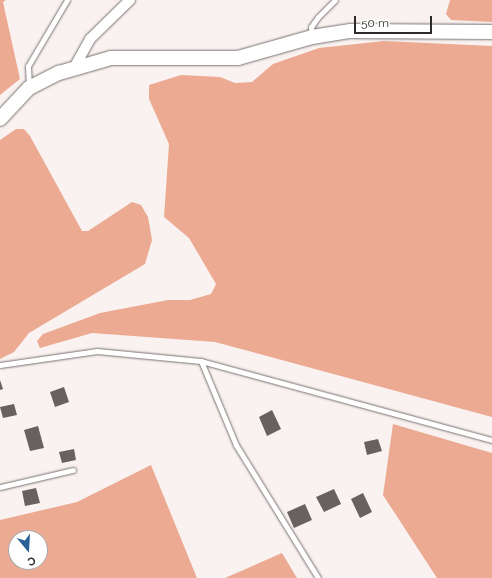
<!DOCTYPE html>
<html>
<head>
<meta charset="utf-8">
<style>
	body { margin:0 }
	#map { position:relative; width:492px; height:578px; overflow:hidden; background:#f9f2f0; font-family:Raleway,sans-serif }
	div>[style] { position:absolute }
	.forest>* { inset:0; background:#ecaa92 }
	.building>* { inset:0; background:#67615f }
	.roads { filter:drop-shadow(0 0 1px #787270) drop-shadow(0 0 1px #787270) }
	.lane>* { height:5px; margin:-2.5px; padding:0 2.5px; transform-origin:2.5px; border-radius:2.5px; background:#fff }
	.street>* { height:10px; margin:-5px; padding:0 5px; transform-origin:5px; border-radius:5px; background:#fff }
	.secondary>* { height:14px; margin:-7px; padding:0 7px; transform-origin:7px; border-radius:7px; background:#fff }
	span { translate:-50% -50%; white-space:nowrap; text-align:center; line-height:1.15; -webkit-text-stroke:4px #fff; paint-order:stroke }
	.north { position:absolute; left:8px; top:530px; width:40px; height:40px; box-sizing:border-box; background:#fff; border:1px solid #abaaaa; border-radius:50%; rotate:162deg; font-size:11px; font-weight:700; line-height:16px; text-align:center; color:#2d2a2a }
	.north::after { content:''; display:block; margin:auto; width:14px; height:18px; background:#296098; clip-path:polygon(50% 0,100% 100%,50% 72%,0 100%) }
	.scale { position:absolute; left:354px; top:16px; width:78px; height:18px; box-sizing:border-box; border:2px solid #2d2a2a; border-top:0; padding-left:5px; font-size:12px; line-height:14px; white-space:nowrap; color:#2d2a2a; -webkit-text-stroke:3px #fff; paint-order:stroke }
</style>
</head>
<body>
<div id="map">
	<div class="forest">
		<div style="clip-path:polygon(0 0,6px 0,3px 2px,20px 79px,0 95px)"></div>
		<div style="clip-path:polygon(450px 0,492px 0,492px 22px,451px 20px,446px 14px)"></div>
		<div style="clip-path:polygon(384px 41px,492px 46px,492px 417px,215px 342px,92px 333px,40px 348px,37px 341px,43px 334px,100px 313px,168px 300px,190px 300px,211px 294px,216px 284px,189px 238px,164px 217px,169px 144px,149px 99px,149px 85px,181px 75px,220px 77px,235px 83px,252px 82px,273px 64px,319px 48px)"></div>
		<div style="clip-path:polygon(16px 129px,24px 129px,30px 136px,82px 231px,88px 231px,132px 202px,141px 205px,148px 217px,152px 240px,145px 264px,29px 333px,14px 352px,0 359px,0 140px)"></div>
		<div style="clip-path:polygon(393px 424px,492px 453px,492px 578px,437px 578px,383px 495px)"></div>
		<div style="clip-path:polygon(evenodd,151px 465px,197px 578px,0 578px,0 520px,77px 502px,151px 465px,16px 538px,40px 538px,40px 562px,16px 562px,16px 538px)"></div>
		<div style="clip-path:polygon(282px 553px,297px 578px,225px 578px)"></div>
	</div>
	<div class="building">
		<div style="clip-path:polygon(0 380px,3px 389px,0 390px)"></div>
		<div style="clip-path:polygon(64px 387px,69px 402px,55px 407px,50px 392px)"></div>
		<div style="clip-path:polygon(14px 404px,17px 415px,3px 418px,0 407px)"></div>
		<div style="clip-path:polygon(272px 410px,281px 429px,267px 436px,259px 417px)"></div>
		<div style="clip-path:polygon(38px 426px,44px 448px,30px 451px,24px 430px)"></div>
		<div style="clip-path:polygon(378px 439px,382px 451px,367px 455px,364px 442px)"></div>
		<div style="clip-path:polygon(74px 449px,76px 460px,62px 463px,59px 452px)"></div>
		<div style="clip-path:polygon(36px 488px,40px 503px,25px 506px,22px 491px)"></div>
		<div style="clip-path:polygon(334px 489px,341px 504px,324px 512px,316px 497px)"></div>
		<div style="clip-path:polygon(363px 493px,372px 512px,360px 518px,351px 499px)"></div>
		<div style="clip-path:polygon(305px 504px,312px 520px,294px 528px,287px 512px)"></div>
	</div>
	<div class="roads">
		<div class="lane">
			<div style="left:312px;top:36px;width:9px;rotate:-96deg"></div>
			<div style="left:311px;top:27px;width:12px;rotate:-55deg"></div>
			<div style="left:318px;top:17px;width:24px;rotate:-45deg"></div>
			<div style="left:29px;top:86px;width:20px;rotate:-93deg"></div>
			<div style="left:28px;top:66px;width:77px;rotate:-59.4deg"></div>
			<div style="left:201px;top:361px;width:91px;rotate:67.4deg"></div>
			<div style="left:236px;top:445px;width:156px;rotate:58.3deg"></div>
			<div style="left:0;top:365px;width:98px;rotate:-8.2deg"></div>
			<div style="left:97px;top:351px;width:104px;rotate:5.5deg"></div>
			<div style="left:201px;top:361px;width:302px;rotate:15.2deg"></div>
			<div style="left:0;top:487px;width:75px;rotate:-13.1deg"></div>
		</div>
		<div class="street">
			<div style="left:74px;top:68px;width:33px;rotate:-61deg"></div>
			<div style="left:90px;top:39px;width:56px;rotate:-44.3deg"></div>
		</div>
		<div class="secondary">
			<div style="left:0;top:119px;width:42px;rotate:-46.9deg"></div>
			<div style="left:29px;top:88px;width:34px;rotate:-27deg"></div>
			<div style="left:59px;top:73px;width:54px;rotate:-16.1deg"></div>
			<div style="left:111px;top:58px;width:127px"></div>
			<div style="left:238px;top:58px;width:77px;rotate:-15.8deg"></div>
			<div style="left:312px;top:37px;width:39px;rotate:-9deg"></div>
			<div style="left:351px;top:31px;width:141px;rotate:0.4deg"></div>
		</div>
	</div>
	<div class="north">С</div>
	<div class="scale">50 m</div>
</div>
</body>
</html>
